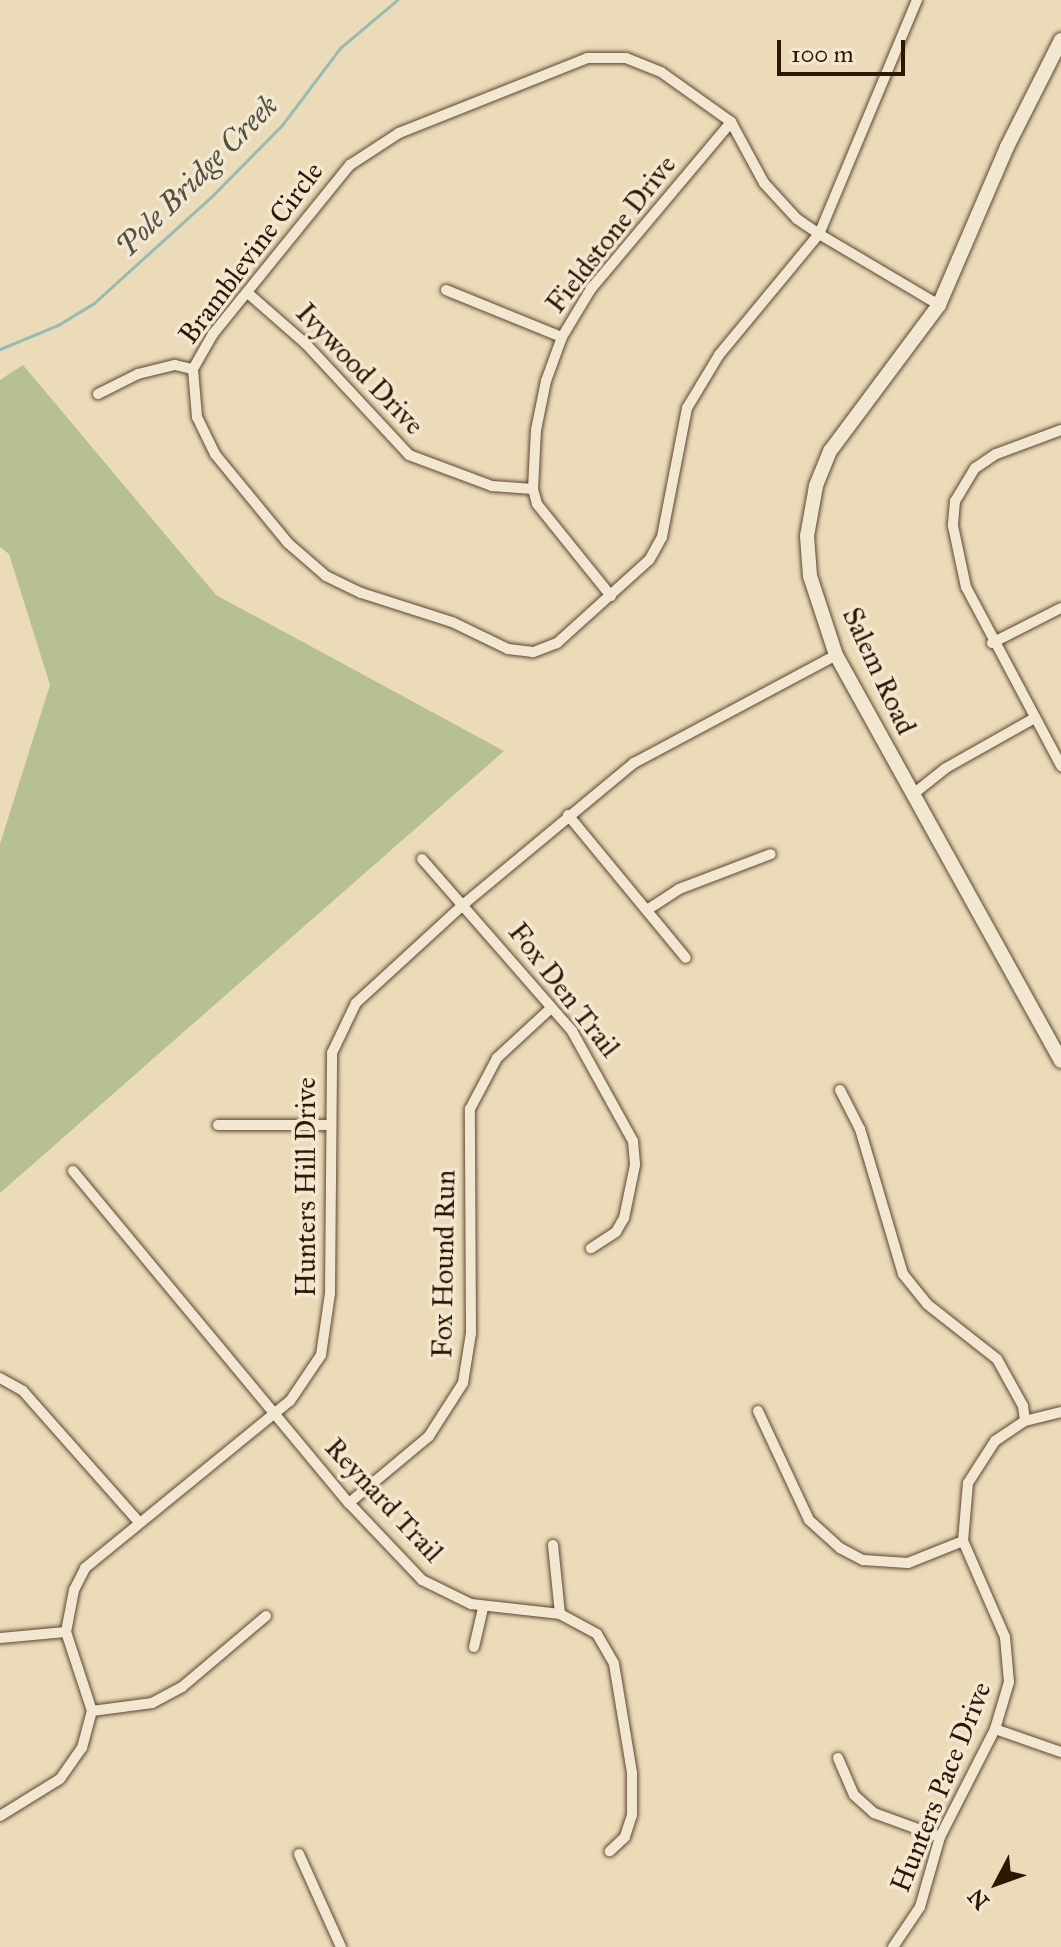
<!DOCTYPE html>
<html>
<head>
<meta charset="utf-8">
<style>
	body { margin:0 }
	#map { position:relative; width:1061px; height:1947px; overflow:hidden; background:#ebdbb8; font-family:"IM FELL Great Primer",serif }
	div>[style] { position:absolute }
	.green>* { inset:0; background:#b6c090 }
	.stream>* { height:3px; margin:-1.5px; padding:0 1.5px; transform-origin:1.5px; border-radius:1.5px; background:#98bbb2 }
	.roads { filter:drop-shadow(0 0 2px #5d4732) drop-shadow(0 0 2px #5d4732) }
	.street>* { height:10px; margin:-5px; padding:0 5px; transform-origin:5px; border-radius:5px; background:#f2e8d1 }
	.secondary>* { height:14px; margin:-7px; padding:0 7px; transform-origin:7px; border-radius:7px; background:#f2e8d1 }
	span { translate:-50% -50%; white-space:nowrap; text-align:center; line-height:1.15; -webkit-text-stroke:7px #f2e8d1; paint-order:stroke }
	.street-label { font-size:28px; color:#2e1605 }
	.water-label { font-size:30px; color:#535042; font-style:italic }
	.north { position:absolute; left:957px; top:1843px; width:80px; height:80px; -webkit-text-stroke:6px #f2e8d1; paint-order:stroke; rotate:229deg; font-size:22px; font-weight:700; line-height:32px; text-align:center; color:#2e1605 }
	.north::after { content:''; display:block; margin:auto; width:28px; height:36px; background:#2e1605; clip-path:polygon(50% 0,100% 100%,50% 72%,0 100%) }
	.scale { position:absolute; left:777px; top:40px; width:128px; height:36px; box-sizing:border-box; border:4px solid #2e1605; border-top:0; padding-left:10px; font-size:24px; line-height:28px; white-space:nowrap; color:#2e1605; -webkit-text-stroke:6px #f2e8d1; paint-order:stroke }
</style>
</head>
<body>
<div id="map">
	<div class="green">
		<div style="clip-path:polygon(23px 365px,216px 595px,504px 751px,0 1193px,0 844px,50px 685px,9px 554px,0 547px,0 380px)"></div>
	</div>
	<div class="stream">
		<div style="left:0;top:349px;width:63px;rotate:-22.5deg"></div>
		<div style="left:58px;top:325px;width:42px;rotate:-31.4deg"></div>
		<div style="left:94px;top:303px;width:158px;rotate:-42.2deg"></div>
		<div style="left:211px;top:197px;width:101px;rotate:-45.4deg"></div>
		<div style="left:282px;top:125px;width:96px;rotate:-53deg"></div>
		<div style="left:340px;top:48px;width:75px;rotate:-40.1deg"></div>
	</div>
	<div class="roads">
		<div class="street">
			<div style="left:917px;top:0;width:254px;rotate:112.7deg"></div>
			<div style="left:819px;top:234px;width:157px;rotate:129.6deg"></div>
			<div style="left:719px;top:355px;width:62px;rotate:121.1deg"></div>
			<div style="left:687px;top:408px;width:131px;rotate:101deg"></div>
			<div style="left:662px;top:537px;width:26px;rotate:119deg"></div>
			<div style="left:649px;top:560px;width:124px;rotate:137.9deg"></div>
			<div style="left:557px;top:643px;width:26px;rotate:159deg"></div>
			<div style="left:533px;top:652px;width:25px;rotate:-173deg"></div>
			<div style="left:508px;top:649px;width:62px;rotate:-154.3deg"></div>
			<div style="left:452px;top:622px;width:96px;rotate:-162.3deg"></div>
			<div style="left:361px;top:593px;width:39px;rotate:-154deg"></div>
			<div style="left:326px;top:576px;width:50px;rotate:-139deg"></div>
			<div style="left:288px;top:543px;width:115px;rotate:-129.4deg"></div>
			<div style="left:215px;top:454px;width:41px;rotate:-115.9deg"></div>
			<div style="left:197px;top:417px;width:48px;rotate:-94.8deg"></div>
			<div style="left:193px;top:369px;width:40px;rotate:-60.3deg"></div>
			<div style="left:213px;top:334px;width:218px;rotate:-51deg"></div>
			<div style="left:350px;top:165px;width:59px;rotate:-33.1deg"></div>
			<div style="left:399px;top:133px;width:202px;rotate:-21.7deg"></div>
			<div style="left:587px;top:58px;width:39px"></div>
			<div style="left:626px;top:58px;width:38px;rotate:22deg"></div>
			<div style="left:661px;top:72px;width:86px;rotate:35.5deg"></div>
			<div style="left:731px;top:122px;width:69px;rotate:61.6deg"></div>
			<div style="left:764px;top:183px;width:49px;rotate:47.5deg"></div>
			<div style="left:797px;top:219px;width:27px;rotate:34deg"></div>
			<div style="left:819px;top:234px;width:139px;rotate:30.6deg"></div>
			<div style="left:446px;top:290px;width:125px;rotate:22.1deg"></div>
			<div style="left:250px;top:295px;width:74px;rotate:41.2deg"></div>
			<div style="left:306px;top:344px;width:151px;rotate:47.1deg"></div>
			<div style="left:409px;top:455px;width:89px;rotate:20.5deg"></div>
			<div style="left:492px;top:486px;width:41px;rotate:4.2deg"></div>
			<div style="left:98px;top:394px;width:45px;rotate:-26.6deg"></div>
			<div style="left:138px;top:374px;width:38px;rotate:-14deg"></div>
			<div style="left:175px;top:365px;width:18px;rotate:13deg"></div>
			<div style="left:1061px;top:430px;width:69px;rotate:159.7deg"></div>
			<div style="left:996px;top:454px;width:25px;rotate:146deg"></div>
			<div style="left:975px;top:468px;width:39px;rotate:121deg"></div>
			<div style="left:955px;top:501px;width:25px;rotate:95deg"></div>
			<div style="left:953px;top:526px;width:62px;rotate:78deg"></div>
			<div style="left:966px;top:587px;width:203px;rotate:62deg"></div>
			<div style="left:611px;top:596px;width:118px;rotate:-128.8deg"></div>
			<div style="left:537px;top:504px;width:16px;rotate:-105deg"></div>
			<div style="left:533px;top:489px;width:59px;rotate:-87.1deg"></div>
			<div style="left:536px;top:430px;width:50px;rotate:-78.5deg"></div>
			<div style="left:546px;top:381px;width:47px;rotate:-70deg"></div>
			<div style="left:562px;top:337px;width:56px;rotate:-58.9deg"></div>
			<div style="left:591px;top:289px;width:218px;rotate:-50deg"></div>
			<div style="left:992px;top:643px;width:77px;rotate:-26.9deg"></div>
			<div style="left:912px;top:795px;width:43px;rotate:-38.5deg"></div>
			<div style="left:946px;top:768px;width:100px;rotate:-29.4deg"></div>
			<div style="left:568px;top:815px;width:185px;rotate:50.5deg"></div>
			<div style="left:422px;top:859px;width:228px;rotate:48.9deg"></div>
			<div style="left:572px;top:1031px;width:126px;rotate:61deg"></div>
			<div style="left:633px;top:1141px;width:24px;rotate:85deg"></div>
			<div style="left:635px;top:1165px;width:54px;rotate:101.7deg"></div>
			<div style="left:624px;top:1218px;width:16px;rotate:120deg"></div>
			<div style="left:616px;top:1232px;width:30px;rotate:147deg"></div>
			<div style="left:647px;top:910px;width:38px;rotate:-33deg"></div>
			<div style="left:679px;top:889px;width:98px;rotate:-20.8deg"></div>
			<div style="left:840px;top:1090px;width:44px;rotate:62.9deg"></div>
			<div style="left:860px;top:1129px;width:151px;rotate:73.5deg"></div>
			<div style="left:903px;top:1274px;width:38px;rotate:51deg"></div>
			<div style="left:927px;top:1304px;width:89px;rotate:38.2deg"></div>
			<div style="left:997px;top:1359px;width:54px;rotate:61deg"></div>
			<div style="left:1023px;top:1406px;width:15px;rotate:82deg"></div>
			<div style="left:218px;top:1125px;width:110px"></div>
			<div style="left:73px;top:1171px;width:432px;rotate:50.3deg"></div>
			<div style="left:349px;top:1503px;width:106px;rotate:46.5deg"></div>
			<div style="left:422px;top:1580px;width:55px;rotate:26.1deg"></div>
			<div style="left:471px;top:1604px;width:90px;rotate:6.4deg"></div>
			<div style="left:560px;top:1614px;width:42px;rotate:28.4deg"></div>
			<div style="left:597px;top:1634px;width:34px;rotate:60deg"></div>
			<div style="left:614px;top:1664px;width:110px;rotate:80.6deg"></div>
			<div style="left:632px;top:1773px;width:42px;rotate:90deg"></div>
			<div style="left:632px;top:1815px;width:23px;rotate:108deg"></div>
			<div style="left:625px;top:1837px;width:21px;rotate:137deg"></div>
			<div style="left:0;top:1378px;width:26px;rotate:29deg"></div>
			<div style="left:23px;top:1391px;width:172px;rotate:48.5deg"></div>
			<div style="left:758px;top:1411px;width:120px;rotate:64.9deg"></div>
			<div style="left:809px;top:1520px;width:42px;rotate:42.1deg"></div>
			<div style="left:840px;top:1548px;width:26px;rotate:28deg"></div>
			<div style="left:863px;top:1560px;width:45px;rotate:3.8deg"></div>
			<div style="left:908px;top:1563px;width:59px;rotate:-21.8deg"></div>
			<div style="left:349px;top:1503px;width:104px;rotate:-39.9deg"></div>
			<div style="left:429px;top:1436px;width:63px;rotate:-57.3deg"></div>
			<div style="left:463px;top:1383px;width:51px;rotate:-80.9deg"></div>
			<div style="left:471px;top:1333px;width:224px;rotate:-90.3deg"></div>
			<div style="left:470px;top:1109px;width:58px;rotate:-62.1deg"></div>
			<div style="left:497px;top:1058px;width:74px;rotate:-42.8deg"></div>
			<div style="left:553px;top:1545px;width:69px;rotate:84.2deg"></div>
			<div style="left:0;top:1638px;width:66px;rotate:-5.2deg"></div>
			<div style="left:474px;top:1647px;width:40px;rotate:-77deg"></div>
			<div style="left:92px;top:1711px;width:61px;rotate:-7.6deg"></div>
			<div style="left:152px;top:1703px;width:34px;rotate:-28deg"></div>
			<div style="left:182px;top:1687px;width:110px;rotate:-40.2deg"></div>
			<div style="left:995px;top:1729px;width:70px;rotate:19.2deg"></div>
			<div style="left:838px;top:1758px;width:40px;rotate:66.6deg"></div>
			<div style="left:854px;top:1795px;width:27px;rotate:42deg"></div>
			<div style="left:874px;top:1813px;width:70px;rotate:20deg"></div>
			<div style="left:0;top:1816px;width:70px;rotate:-31.7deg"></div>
			<div style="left:60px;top:1779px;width:38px;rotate:-55deg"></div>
			<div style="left:82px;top:1748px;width:38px;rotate:-75deg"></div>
			<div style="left:92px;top:1711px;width:83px;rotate:-108.2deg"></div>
			<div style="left:66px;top:1632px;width:43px;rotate:-79.2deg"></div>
			<div style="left:74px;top:1590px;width:25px;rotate:-63deg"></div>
			<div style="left:85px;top:1568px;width:264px;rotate:-39.2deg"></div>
			<div style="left:290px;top:1401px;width:55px;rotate:-56deg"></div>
			<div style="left:321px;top:1355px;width:63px;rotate:-81.7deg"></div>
			<div style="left:330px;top:1293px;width:240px;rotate:-89.5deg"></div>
			<div style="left:332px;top:1053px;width:55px;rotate:-64.4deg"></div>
			<div style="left:356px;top:1003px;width:147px;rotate:-42.5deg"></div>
			<div style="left:464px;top:904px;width:221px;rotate:-39.7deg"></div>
			<div style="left:634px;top:763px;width:229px;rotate:-28.1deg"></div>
			<div style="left:299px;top:1854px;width:102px;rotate:65.7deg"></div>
			<div style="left:893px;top:1947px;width:48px;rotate:-56deg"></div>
			<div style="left:920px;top:1907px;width:73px;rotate:-74.1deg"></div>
			<div style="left:940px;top:1837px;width:121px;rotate:-63deg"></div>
			<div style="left:995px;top:1729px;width:49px;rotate:-73.4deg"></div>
			<div style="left:1009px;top:1682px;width:45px;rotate:-95.1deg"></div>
			<div style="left:1005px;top:1637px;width:105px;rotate:-113.6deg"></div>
			<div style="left:963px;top:1541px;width:58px;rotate:-85.1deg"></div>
			<div style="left:968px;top:1483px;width:50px;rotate:-57.3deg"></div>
			<div style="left:995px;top:1441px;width:36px;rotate:-34deg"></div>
			<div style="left:1025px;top:1421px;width:37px;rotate:-14deg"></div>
		</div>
		<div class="secondary">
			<div style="left:1061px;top:40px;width:120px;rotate:116.8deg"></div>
			<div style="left:1007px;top:147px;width:172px;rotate:113.3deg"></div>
			<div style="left:939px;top:305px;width:182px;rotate:126.7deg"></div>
			<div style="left:830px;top:451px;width:38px;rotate:112deg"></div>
			<div style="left:816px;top:486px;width:51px;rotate:100.2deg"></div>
			<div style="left:807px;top:536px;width:40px;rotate:85.7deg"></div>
			<div style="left:810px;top:576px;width:83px;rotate:71.8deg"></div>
			<div style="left:836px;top:655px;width:464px;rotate:61deg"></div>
		</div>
	</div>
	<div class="street-label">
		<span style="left:611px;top:234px;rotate:-52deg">Fieldstone Drive</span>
		<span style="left:251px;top:253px;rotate:-53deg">Bramblevine Circle</span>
		<span style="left:360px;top:369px;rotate:46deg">Ivywood Drive</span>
		<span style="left:879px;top:671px;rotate:65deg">Salem Road</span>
		<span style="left:564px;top:990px;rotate:52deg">Fox Den Trail</span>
		<span style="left:306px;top:1187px;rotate:-90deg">Hunters Hill Drive</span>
		<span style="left:444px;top:1264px;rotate:-89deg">Fox Hound Run</span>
		<span style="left:384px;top:1500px;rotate:47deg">Reynard Trail</span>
		<span style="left:941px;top:1787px;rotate:-68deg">Hunters Pace Drive</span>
	</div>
	<div class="water-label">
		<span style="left:197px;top:176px;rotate:-45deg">Pole Bridge Creek</span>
	</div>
	<div class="north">N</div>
	<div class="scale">100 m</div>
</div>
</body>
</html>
